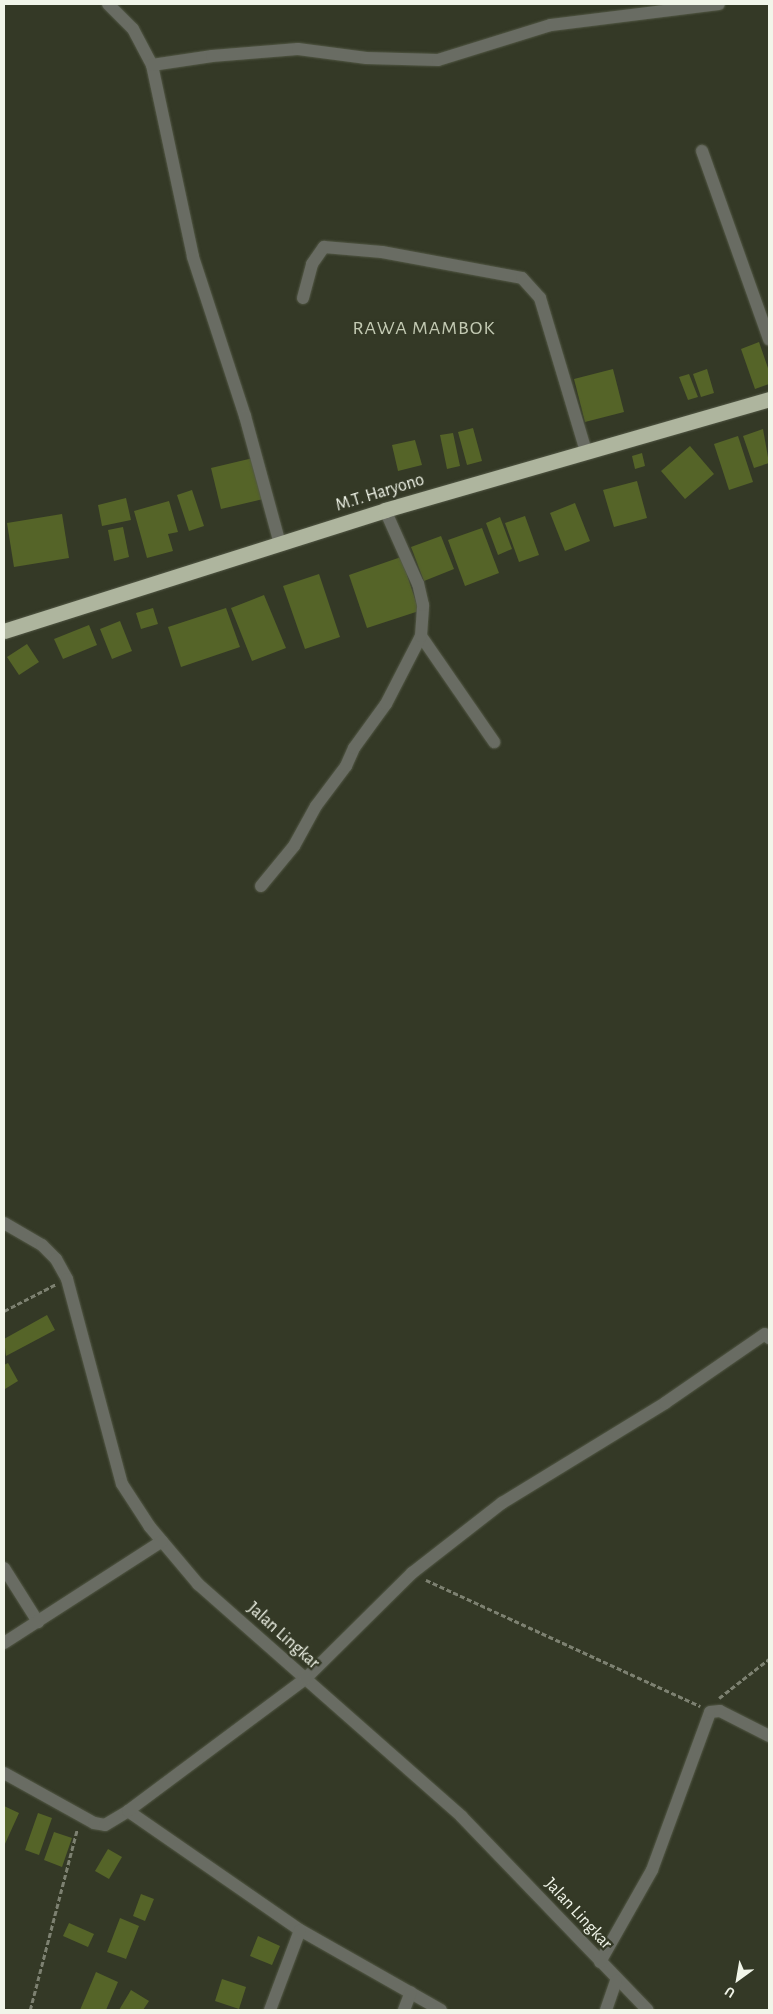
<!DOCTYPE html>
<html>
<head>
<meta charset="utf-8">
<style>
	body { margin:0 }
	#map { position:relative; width:773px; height:2014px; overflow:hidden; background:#343926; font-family:"Alegreya Sans",sans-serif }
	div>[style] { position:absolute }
	.building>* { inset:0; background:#556428 }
	.path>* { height:2.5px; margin-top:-1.25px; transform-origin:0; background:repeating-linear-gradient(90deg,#7d8171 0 5px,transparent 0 7.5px) }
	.roads { filter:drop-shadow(0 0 1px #525745) drop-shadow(0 0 1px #525745) }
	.minor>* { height:12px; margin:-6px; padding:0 6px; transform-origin:6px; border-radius:6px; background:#696c63 }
	.highway>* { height:15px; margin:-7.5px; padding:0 7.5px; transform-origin:7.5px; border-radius:7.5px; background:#aeb59e }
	span { translate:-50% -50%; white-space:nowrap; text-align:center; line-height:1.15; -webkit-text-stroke:4.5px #343926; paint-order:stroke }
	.street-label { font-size:18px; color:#f1f5e9 }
	.quarter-label { font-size:20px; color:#c3cab3; letter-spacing:1px }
	.frame { position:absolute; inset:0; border:5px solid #f1f5e9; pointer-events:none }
	.north { position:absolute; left:713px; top:1954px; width:50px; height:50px; -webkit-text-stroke:4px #343926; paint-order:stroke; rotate:212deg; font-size:14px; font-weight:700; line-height:20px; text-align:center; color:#f1f5e9 }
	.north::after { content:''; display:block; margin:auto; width:18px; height:22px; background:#f1f5e9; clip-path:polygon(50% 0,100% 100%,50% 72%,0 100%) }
</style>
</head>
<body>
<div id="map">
	<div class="building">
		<div style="clip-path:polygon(759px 342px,769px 371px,769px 384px,755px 389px,741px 349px)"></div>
		<div style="clip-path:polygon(613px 369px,624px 412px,585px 422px,574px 379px)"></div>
		<div style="clip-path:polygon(707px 369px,714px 393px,701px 397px,693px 374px)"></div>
		<div style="clip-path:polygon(689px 374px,698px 397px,688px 400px,679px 377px)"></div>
		<div style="clip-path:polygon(473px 428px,482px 461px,467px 465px,458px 432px)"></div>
		<div style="clip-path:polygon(763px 429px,769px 463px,754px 468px,743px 436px)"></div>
		<div style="clip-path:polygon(453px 433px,460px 466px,447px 469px,440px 435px)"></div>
		<div style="clip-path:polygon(738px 436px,753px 482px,729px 490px,714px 444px)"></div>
		<div style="clip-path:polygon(415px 440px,422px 465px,398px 471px,392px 445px)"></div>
		<div style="clip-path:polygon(690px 446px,714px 474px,685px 499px,661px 471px)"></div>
		<div style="clip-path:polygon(642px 453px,645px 466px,635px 469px,632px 456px)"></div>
		<div style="clip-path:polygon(253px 458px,263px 499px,221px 509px,211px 468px)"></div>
		<div style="clip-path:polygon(637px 481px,647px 518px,614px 527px,603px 490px)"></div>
		<div style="clip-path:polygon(192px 490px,204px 526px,189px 531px,177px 495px)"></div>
		<div style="clip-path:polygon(126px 498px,131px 520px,102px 526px,98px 505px)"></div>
		<div style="clip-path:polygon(169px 501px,178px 532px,168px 534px,173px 551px,147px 558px,134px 511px)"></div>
		<div style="clip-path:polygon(575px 503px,590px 541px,565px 551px,550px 513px)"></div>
		<div style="clip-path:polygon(62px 514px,69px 558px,14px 567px,7px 523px)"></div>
		<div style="clip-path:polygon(525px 516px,539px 555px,519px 562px,505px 523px)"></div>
		<div style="clip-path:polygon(500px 517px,512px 549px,498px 555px,486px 523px)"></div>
		<div style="clip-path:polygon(123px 527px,129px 557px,114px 561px,108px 530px)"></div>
		<div style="clip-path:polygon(482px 528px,499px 573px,465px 586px,448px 540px)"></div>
		<div style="clip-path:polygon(441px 536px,454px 569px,424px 581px,411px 547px)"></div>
		<div style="clip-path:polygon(401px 557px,419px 611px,367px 628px,349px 575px)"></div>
		<div style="clip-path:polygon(319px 574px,340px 637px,305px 649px,283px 586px)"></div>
		<div style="clip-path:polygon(264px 595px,286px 648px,252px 661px,231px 608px)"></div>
		<div style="clip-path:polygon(153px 608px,158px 624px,141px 629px,136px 613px)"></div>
		<div style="clip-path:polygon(226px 608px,240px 647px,181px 667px,168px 627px)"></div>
		<div style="clip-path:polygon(120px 621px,132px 651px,112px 659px,100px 629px)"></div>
		<div style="clip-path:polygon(89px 625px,97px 645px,63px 659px,54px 639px)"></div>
		<div style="clip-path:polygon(27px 644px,39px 662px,19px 675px,7px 657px)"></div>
		<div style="clip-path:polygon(47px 1315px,55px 1330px,6px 1356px,4px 1339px)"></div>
		<div style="clip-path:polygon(8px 1363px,18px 1381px,5px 1389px,4px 1365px)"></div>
		<div style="clip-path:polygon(4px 1806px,19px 1813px,4px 1846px)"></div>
		<div style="clip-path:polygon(38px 1813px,52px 1818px,39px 1855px,25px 1850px)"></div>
		<div style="clip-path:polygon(54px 1832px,72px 1838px,62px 1867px,44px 1860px)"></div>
		<div style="clip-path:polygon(108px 1849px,122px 1857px,109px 1879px,95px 1871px)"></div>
		<div style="clip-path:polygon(141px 1894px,154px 1899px,145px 1921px,133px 1916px)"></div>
		<div style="clip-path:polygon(120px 1918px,139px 1926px,126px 1959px,107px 1952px)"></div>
		<div style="clip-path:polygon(69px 1923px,94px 1934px,88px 1947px,63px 1936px)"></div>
		<div style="clip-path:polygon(258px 1936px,280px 1946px,272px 1965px,250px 1956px)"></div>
		<div style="clip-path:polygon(96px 1972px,118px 1982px,106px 2010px,80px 2010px)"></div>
		<div style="clip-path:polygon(222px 1979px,246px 1987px,239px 2009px,215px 2001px)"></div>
		<div style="clip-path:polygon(131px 1990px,149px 2001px,143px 2010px,119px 2010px)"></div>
	</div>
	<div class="path">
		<div style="left:4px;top:1311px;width:59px;rotate:-27.4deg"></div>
		<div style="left:426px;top:1580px;width:302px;rotate:24.7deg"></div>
		<div style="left:719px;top:1698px;width:63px;rotate:-38deg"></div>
		<div style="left:30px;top:2010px;width:187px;rotate:-75.4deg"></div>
	</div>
	<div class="roads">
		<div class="minor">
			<div style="left:108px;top:4px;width:35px;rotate:45deg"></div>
			<div style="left:133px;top:29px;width:41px;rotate:62.2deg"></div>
			<div style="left:152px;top:65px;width:196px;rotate:77.9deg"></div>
			<div style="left:193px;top:257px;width:167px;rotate:71.9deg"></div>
			<div style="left:245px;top:416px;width:133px;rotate:74.7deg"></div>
			<div style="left:152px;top:65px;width:61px;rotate:-8.5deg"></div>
			<div style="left:212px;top:56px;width:86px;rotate:-4.7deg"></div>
			<div style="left:298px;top:49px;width:69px;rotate:7.5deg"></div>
			<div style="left:366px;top:58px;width:72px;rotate:1.6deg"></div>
			<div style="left:438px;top:60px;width:118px;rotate:-17.2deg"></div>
			<div style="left:551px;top:25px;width:169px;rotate:-7.1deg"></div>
			<div style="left:702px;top:151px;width:200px;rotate:70.4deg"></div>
			<div style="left:303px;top:298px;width:35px;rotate:-75deg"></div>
			<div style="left:312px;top:264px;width:21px;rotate:-55deg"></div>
			<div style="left:324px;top:247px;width:58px;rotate:4.9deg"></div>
			<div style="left:382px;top:252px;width:142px;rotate:10.5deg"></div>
			<div style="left:522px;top:278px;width:27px;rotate:48deg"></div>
			<div style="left:540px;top:298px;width:160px;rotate:73.3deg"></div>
			<div style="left:421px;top:636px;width:129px;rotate:55.4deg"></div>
			<div style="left:261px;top:886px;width:52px;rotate:-50.5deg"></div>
			<div style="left:294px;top:846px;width:46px;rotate:-61.2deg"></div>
			<div style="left:316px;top:806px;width:50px;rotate:-53.1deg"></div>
			<div style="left:346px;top:766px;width:20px;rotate:-66deg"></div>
			<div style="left:354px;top:748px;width:54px;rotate:-54deg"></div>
			<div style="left:386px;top:704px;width:76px;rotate:-62.8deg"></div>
			<div style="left:421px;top:636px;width:31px;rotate:-86deg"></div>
			<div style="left:423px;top:605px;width:22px;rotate:-103deg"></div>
			<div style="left:418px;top:584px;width:81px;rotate:-114deg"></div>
			<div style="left:4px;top:1223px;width:44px;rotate:30.1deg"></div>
			<div style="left:42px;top:1245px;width:20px;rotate:45deg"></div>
			<div style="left:56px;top:1259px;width:23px;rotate:61deg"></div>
			<div style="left:67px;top:1279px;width:212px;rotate:75deg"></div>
			<div style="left:122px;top:1484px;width:51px;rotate:56.9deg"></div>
			<div style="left:150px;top:1527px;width:75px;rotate:49.9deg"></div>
			<div style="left:198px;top:1584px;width:351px;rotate:41.4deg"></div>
			<div style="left:461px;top:1816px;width:269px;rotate:46.1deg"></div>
			<div style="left:4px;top:1568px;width:64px;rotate:57.8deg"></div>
			<div style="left:4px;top:1643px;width:188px;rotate:-32.8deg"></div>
			<div style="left:4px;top:1773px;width:103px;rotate:29.1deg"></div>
			<div style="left:94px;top:1823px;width:11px;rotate:10deg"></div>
			<div style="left:105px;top:1825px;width:27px;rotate:-31deg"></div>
			<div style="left:128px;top:1811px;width:209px;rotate:34.7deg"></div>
			<div style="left:300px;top:1930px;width:162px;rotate:29.6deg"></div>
			<div style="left:128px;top:1811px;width:221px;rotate:-36.7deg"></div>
			<div style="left:305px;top:1679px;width:151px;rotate:-44.7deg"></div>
			<div style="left:412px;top:1573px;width:114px;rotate:-37.9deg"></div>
			<div style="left:502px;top:1503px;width:191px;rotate:-31.5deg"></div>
			<div style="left:665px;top:1403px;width:121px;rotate:-34.6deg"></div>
			<div style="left:765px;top:1334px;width:6px;rotate:45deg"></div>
			<div style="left:600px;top:1962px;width:106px;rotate:-60.5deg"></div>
			<div style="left:652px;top:1870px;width:168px;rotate:-69.8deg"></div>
			<div style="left:710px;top:1712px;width:10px;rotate:-6deg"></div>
			<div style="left:720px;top:1711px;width:55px;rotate:27deg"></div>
			<div style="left:270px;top:2010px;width:85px;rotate:-69.4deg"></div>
			<div style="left:404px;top:2010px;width:19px;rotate:-69deg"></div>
			<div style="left:606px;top:2010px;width:31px;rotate:-71deg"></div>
		</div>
		<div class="highway">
			<div style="left:4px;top:631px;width:400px;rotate:-17.6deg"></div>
			<div style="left:385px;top:510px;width:400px;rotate:-16.1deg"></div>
		</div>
	</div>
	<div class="street-label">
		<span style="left:380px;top:493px;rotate:-17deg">M.T. Haryono</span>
		<span style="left:283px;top:1636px;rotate:42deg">Jalan Lingkar</span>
		<span style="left:578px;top:1914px;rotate:47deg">Jalan Lingkar</span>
	</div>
	<div class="quarter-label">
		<span style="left:424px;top:328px">RAWA MAMBOK</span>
	</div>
	<div class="frame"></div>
	<div class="north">U</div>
</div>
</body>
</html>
